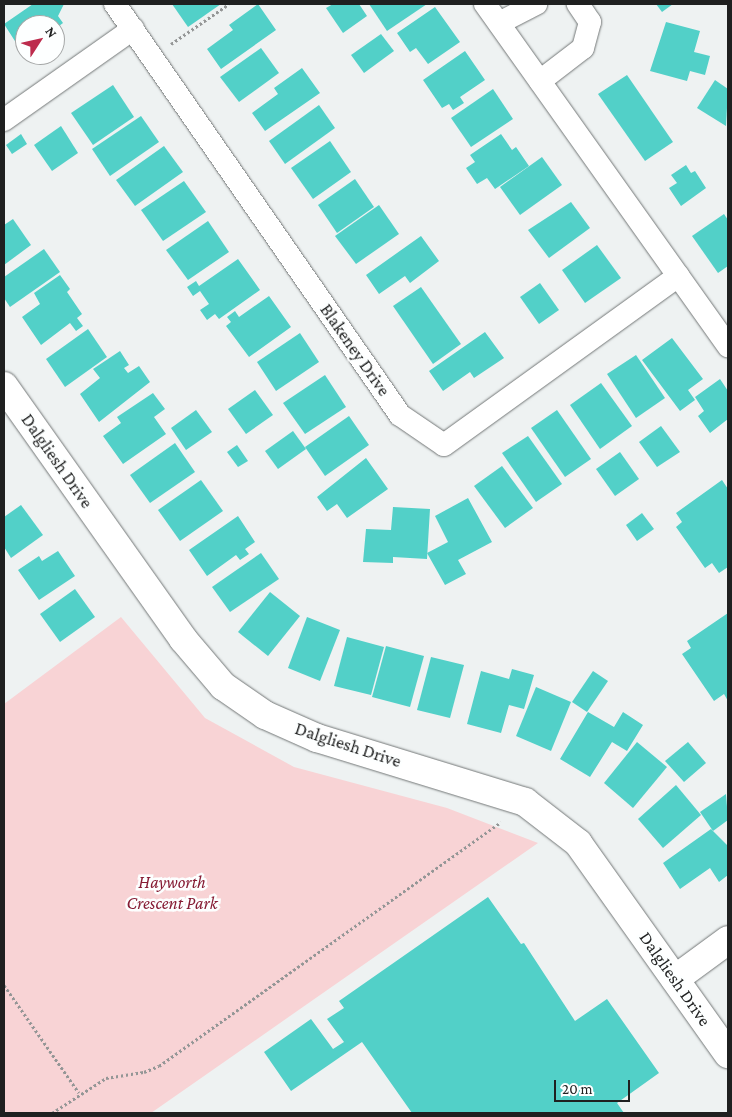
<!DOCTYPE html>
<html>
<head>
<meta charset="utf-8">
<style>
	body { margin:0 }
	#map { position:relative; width:732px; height:1117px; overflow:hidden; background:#eef2f2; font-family:"Crimson Pro",serif }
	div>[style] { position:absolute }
	.green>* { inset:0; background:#f8d3d5 }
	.building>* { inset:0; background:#52d0c8 }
	.path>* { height:3px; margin-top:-1.5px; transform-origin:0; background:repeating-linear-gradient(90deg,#949696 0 2.5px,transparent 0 5px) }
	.roads { filter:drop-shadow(0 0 1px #737777) drop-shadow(0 0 1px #737777) }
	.minor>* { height:22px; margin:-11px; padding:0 11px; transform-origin:11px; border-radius:11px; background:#fff }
	.tertiary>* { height:28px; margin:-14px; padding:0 14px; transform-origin:14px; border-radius:14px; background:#fff }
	span { translate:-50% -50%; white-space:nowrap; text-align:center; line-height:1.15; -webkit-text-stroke:5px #fdffff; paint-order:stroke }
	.street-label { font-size:18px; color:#1f2020 }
	.park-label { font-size:18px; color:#861c34; font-style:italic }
	.frame { position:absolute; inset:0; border:5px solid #1f2020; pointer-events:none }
	.north { position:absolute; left:15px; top:15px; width:50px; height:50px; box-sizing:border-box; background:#fdffff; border:1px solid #a4a6a6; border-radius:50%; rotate:55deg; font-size:14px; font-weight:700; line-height:20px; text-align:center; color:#1f2020 }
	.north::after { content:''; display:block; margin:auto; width:18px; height:22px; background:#bd2c4d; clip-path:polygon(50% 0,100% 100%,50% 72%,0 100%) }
	.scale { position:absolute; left:554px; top:1080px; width:76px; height:22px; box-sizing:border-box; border:2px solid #1f2020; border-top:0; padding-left:6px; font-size:15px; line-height:18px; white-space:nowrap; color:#1f2020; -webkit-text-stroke:4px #fdffff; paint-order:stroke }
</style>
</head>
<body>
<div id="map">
	<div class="green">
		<div style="clip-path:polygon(121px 617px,205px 718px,294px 767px,447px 808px,538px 843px,151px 1113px,4px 1113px,4px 704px)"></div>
	</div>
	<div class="building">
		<div style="clip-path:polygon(33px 4px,64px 4px,58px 16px,63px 23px,55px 29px,55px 25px,25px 25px,25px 49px,22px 52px,4px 24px)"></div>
		<div style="clip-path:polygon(172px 4px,221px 4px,188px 27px)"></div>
		<div style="clip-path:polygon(258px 4px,276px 30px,221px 69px,207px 49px,233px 30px,229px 25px)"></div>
		<div style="clip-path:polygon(333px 4px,359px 4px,367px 16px,343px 33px,326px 8px)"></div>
		<div style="clip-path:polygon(369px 4px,427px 4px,387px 31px)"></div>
		<div style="clip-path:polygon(656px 4px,673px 4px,662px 12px)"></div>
		<div style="clip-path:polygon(435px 7px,460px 42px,428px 64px,416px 48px,410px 52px,397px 33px)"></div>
		<div style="clip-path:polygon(666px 22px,700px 31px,694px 52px,710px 56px,705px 75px,690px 71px,687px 81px,650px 71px)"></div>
		<div style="clip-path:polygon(381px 34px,394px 51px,364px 73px,351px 55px)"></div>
		<div style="clip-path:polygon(261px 48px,279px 73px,239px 102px,220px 77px)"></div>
		<div style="clip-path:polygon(465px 51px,485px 80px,460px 97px,464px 103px,453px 110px,449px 104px,442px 108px,423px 80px)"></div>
		<div style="clip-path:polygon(302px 68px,320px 93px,265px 131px,252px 113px,278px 94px,274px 88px)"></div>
		<div style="clip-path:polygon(627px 75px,673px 142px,645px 161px,598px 94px)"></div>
		<div style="clip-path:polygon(715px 80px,728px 89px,726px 126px,697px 108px)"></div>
		<div style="clip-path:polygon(113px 85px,134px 117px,93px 145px,71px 113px)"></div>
		<div style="clip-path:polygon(493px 89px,513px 119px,471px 147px,451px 118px)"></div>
		<div style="clip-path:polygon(319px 105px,335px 128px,285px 164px,269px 141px)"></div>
		<div style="clip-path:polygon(141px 116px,159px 142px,110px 176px,92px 149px)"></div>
		<div style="clip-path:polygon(61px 126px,78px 153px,52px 171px,34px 145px)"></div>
		<div style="clip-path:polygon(21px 134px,27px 144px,12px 154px,6px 145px)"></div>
		<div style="clip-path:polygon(501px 134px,512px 150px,516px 147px,529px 166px,495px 189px,487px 178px,477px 184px,466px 168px,475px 162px,470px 155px)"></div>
		<div style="clip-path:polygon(330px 141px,351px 172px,313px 199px,291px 168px)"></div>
		<div style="clip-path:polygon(164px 146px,183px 172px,135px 206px,116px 180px)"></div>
		<div style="clip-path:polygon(542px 157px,562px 185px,520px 215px,500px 187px)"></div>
		<div style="clip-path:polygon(686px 165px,691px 173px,695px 171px,706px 188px,681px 206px,669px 188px,677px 183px,671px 175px)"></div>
		<div style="clip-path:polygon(355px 179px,374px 207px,337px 233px,318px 205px)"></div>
		<div style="clip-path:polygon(184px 181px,206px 212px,163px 241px,141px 210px)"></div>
		<div style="clip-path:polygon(571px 202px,590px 228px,549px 258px,528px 230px)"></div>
		<div style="clip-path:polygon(379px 205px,399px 234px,356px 264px,335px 236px)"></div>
		<div style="clip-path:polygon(724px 214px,728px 220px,728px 266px,718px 273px,692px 236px)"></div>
		<div style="clip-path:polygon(13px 219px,31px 245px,4px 265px,4px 225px)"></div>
		<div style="clip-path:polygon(208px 221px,229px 252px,188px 280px,166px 250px)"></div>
		<div style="clip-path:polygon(421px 236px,439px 261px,410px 283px,405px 276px,379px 294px,366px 275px)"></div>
		<div style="clip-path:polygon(597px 245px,621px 278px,585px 303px,562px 270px)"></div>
		<div style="clip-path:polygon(44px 249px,60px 272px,10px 307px,4px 298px,4px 277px)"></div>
		<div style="clip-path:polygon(238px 259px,260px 290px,219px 319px,215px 314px,207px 320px,200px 310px,209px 304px,200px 291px,193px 296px,187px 287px,196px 281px,199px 286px)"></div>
		<div style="clip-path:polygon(60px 275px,70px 289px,67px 292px,82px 314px,77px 318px,83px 326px,76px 331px,70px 323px,41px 345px,22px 317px,40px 304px,34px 293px)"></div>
		<div style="clip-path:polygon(540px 283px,559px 310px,539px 324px,520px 297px)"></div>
		<div style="clip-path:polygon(421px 287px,461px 344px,433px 364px,393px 306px)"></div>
		<div style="clip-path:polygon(269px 296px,291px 327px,249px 357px,226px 326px,231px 322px,227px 317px,235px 311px,239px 317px)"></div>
		<div style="clip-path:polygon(88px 329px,107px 357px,65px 387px,46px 359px)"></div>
		<div style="clip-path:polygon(485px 332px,504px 358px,474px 378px,470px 372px,443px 391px,429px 371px)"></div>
		<div style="clip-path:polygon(300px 333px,319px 362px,276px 391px,257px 362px)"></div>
		<div style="clip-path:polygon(672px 338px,703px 379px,688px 390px,695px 400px,680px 411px,642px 360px)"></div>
		<div style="clip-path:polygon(120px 351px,129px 365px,124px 368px,128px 373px,139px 366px,150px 382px,99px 422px,80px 394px,100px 378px,93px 369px)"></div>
		<div style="clip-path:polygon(636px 355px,665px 398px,636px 418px,607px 374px)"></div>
		<div style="clip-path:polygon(325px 375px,346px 407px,305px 434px,283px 403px)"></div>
		<div style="clip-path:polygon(720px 379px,728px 391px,728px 419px,710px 433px,698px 416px,704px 411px,695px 397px)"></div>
		<div style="clip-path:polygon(601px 383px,632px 426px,600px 449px,570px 405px)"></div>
		<div style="clip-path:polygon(255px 390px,273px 415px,246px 434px,228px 409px)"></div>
		<div style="clip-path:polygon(153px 393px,165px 409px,154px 417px,166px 434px,123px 464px,103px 436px,121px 423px,117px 417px)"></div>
		<div style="clip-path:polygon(196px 410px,212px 432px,186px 450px,171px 428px)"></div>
		<div style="clip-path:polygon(557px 410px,591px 459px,565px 477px,531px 428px)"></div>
		<div style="clip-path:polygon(349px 416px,369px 445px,325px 476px,305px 447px)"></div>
		<div style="clip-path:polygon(661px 426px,680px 452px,657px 467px,639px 442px)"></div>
		<div style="clip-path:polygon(293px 431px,306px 449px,278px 469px,265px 451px)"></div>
		<div style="clip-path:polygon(528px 436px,562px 484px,536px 502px,502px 453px)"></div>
		<div style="clip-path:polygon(175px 443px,195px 472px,150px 503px,130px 475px)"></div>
		<div style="clip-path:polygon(237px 445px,248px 461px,238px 467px,227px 452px)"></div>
		<div style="clip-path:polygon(620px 452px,639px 479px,615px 496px,596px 469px)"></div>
		<div style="clip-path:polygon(366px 458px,388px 489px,347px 518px,337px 504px,327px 511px,317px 497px)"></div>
		<div style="clip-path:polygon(502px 466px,533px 508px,505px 528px,474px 486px)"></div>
		<div style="clip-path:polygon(201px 480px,223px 511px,180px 541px,158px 510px)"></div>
		<div style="clip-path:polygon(722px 480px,728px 489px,728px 567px,719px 573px,712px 563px,705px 568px,676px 527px,682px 522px,676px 513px)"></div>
		<div style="clip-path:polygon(468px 498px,492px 542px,458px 560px,466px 574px,445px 585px,427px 553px,448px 542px,435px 516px)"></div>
		<div style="clip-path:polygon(21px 505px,43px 535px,11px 558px,4px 547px,4px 517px)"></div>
		<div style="clip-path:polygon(393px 507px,430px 509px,427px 559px,393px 557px,393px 563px,363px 562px,366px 529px,391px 530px)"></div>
		<div style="clip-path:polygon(642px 513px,654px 529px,637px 541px,626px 525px)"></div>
		<div style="clip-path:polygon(238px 516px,255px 542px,245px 549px,249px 554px,240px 560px,236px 555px,207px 576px,189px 550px)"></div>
		<div style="clip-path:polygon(58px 551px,75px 576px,39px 600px,18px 570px,39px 556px,42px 561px)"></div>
		<div style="clip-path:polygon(261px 553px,279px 579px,230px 612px,212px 587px)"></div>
		<div style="clip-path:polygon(75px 589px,95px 617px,60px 642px,40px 614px)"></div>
		<div style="clip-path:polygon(270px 592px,300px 616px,268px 656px,238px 632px)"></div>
		<div style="clip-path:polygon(728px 613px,728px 701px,724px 694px,714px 701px,682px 654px,691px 648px,687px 641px)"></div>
		<div style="clip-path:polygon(307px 617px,340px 630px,320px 681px,288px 668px)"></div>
		<div style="clip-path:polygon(347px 637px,384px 647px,371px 695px,334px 686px)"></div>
		<div style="clip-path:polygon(386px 646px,424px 656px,410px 707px,372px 697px)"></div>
		<div style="clip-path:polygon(431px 657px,464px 665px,450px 718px,417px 710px)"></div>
		<div style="clip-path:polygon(512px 669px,534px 675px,524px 709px,509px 705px,501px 733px,467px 724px,481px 671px,509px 679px)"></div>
		<div style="clip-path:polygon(593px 671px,608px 681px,587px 712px,572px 702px)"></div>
		<div style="clip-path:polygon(536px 687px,571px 702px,551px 751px,516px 736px)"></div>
		<div style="clip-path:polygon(588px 712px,614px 727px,623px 712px,643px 725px,627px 751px,612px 742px,590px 777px,560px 759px)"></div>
		<div style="clip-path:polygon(637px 742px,667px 767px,633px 808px,604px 783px)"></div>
		<div style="clip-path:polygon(688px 742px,706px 763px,684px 782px,665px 761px)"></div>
		<div style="clip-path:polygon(676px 785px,701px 815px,663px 848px,638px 819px)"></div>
		<div style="clip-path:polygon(726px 794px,728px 820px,713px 831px,700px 812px)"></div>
		<div style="clip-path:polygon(711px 829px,728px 846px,728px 875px,719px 882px,710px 868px,680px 889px,663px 863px)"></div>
		<div style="clip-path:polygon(488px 897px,521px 944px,524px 943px,575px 1021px,607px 999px,659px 1073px,617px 1103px,624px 1113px,412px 1113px,362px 1042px,291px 1091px,264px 1052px,311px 1019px,333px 1049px,344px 1042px,327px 1019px,344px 1008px,339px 1001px)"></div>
	</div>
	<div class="path">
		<div style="left:171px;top:44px;width:70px;rotate:-34.6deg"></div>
		<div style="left:4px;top:985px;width:131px;rotate:55.2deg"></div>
		<div style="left:52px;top:1113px;width:64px;rotate:-32.9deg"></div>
		<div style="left:106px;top:1078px;width:38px;rotate:-9deg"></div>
		<div style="left:144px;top:1072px;width:16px;rotate:-22deg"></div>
		<div style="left:159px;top:1066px;width:420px;rotate:-35.5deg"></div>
	</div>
	<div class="roads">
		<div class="minor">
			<div style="left:115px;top:4px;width:500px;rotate:55.26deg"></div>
			<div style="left:400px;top:415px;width:53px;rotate:34.3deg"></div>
			<div style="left:444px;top:445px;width:289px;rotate:-35.8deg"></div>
			<div style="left:485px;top:4px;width:420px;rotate:54.6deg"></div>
			<div style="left:499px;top:23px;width:42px;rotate:-27.2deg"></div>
			<div style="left:540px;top:81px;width:54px;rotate:-37.5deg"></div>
			<div style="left:583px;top:48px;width:27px;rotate:-75deg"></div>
			<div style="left:590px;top:22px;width:22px;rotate:-124deg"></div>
			<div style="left:4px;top:120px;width:158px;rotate:-35.2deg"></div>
		</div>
		<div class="tertiary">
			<div style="left:4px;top:386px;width:310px;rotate:54.7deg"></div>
			<div style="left:183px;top:639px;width:62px;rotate:49.6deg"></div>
			<div style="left:223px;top:686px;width:51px;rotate:34.6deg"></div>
			<div style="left:265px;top:715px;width:57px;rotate:23.9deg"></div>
			<div style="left:317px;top:738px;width:218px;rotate:17.1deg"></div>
			<div style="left:525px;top:802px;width:67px;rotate:37.7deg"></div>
			<div style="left:578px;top:843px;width:259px;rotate:54.6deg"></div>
			<div style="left:675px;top:979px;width:66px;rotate:-36.3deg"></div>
		</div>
	</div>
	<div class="street-label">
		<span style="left:355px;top:350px;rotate:55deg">Blakeney Drive</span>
		<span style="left:57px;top:461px;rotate:55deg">Dalgliesh Drive</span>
		<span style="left:348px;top:745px;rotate:18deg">Dalgliesh Drive</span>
		<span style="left:675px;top:979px;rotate:55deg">Dalgliesh Drive</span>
	</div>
	<div class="park-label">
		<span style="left:172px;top:893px">Hayworth<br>Crescent Park</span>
	</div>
	<div class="frame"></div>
	<div class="north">N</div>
	<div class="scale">20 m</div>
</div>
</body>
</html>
